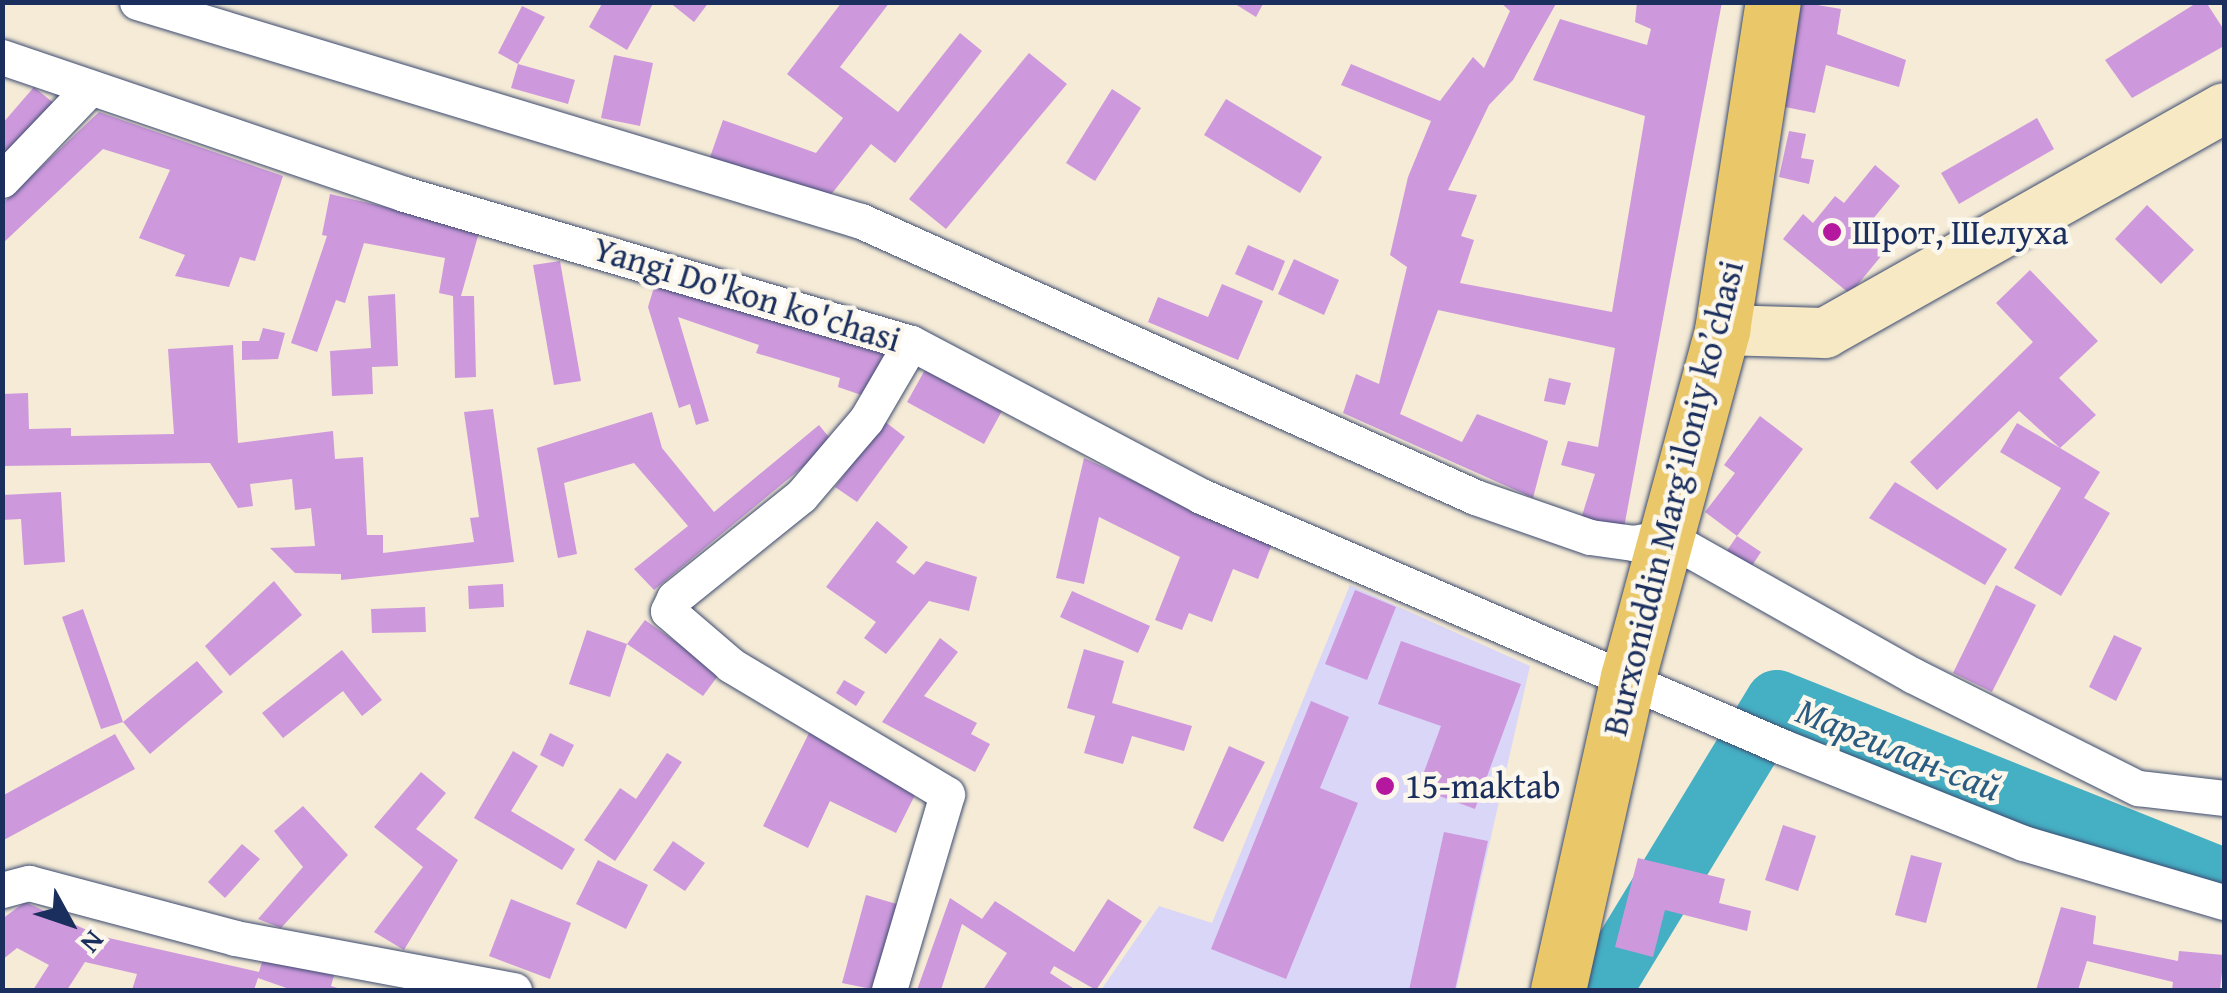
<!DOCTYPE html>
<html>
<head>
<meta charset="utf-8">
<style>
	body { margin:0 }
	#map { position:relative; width:2227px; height:993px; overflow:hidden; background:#f5ebd6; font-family:"Gentium Book Plus",serif }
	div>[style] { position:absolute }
	.built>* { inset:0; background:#dad6f7 }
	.river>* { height:62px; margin:-31px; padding:0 31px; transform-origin:31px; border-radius:31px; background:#45afc4 }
	.building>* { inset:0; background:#cd99dc }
	.roads { filter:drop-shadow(0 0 2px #3c4b70) drop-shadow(0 0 2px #3c4b70) }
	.minor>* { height:35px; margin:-17.5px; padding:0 17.5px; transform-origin:17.5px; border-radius:17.5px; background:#fff }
	.secondary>* { height:50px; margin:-25px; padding:0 25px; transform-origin:25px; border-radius:25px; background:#f7e9c3 }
	.primary>* { height:55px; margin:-27.5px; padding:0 27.5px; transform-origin:27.5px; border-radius:27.5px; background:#eac769 }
	.dots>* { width:28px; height:28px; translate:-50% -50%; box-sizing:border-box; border:5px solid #fbf7ec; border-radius:50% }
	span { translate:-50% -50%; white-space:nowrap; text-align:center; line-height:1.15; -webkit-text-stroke:9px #fbf7ec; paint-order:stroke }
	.poi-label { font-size:35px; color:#1b2f5e }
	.left { translate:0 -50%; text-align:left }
	.street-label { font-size:35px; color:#1b2f5e }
	.water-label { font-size:38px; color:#2a5c82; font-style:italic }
	.frame { position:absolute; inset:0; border:5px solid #1b2f5e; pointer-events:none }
	.north { position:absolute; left:20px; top:873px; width:100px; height:100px; -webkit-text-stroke:8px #fbf7ec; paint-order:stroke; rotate:130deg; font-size:28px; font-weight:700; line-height:40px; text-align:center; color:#1b2f5e }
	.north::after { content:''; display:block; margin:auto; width:35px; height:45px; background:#1b2f5e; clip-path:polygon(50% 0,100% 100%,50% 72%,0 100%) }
</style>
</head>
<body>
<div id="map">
	<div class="built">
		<div style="clip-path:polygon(1350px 585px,1530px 666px,1456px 990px,1101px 990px,1159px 906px,1212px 923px)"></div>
	</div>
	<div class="river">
		<div style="left:1601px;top:990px;width:338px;rotate:-58.7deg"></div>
		<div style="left:1777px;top:701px;width:482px;rotate:21.8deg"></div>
	</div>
	<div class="building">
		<div style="clip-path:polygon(603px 2px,654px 2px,627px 50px,589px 27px)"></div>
		<div style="clip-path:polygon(669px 2px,709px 2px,694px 22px)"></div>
		<div style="clip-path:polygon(842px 2px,890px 2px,840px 67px,898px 112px,960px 33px,982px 51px,895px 163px,871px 144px,826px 201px,709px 160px,723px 120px,816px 153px,843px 118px,787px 74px)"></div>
		<div style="clip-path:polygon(1232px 2px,1264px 2px,1256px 17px)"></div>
		<div style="clip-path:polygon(1500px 2px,1557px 2px,1513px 80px,1489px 105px,1448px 190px,1477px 195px,1461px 236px,1474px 240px,1460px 283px,1612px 312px,1645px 116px,1533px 80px,1560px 19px,1647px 45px,1651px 29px,1635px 22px,1637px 2px,1722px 2px,1623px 533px,1580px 522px,1595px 474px,1561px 465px,1568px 441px,1598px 447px,1615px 348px,1438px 310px,1400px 414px,1462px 442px,1477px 414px,1548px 441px,1533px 498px,1343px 413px,1356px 374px,1379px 384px,1407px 267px,1390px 255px,1408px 177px,1431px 121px,1341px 85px,1351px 64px,1440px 101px,1473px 57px,1484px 68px,1510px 11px)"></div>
		<div style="clip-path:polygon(1800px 2px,1841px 9px,1837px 34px,1906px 60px,1899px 87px,1826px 65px,1815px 113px,1785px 107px)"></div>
		<div style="clip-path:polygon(2198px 2px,2206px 2px,2224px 30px,2224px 46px,2132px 98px,2105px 60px)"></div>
		<div style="clip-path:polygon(522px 6px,545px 17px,518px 64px,498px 53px)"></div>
		<div style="clip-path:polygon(1029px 53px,1067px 84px,946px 229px,909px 199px)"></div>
		<div style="clip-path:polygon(614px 55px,653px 63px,640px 126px,601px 118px)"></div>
		<div style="clip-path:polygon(518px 64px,575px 80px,568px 104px,511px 88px)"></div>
		<div style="clip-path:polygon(34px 87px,56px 105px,2px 166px,2px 124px)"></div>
		<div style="clip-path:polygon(1112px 89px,1141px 108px,1095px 181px,1066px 163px)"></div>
		<div style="clip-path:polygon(1226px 99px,1322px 157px,1300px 193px,1204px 135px)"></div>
		<div style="clip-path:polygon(99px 112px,283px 176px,255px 261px,240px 257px,229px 287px,175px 276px,185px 255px,139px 238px,170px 170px,103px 149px,2px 244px,2px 204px)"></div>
		<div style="clip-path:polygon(2037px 118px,2054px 149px,1959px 204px,1941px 173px)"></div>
		<div style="clip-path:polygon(1789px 131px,1806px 134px,1801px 158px,1814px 160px,1809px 184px,1779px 177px)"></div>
		<div style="clip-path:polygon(1875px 165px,1900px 186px,1868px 225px,1891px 244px,1850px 294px,1783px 239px,1803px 214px,1813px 223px,1835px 196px,1844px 203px)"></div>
		<div style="clip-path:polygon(330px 194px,480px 229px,461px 296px,474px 296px,476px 377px,455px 378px,453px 296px,439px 293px,445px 258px,364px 243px,345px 303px,336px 300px,317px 352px,291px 343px,327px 236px,322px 235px)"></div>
		<div style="clip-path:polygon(2147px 205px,2194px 250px,2161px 284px,2115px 239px)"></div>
		<div style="clip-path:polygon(1248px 245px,1285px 261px,1273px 291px,1235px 274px)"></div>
		<div style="clip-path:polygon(1294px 259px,1339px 280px,1324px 315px,1278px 294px)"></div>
		<div style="clip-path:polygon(560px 261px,581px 381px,554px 385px,533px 265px)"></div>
		<div style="clip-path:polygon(2030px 270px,2098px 341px,2059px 378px,2096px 415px,2060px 448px,2100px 472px,2084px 498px,2110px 513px,2061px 596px,2014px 568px,2061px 488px,2000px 452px,2017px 423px,2060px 448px,2019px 411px,1937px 490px,1910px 462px,2033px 342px,1996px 303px)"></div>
		<div style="clip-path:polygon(655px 284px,884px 352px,867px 397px,838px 387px,840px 378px,756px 353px,759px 345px,678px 317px,709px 421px,696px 425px,690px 404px,679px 408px,648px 307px)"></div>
		<div style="clip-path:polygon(1222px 284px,1263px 301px,1238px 360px,1148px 322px,1158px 297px,1208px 317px)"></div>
		<div style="clip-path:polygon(395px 294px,398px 366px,372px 367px,373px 394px,332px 396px,330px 351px,371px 348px,368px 296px)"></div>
		<div style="clip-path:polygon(263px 328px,285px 333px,278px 359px,242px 360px,242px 341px,259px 341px)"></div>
		<div style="clip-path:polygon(233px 345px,238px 443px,333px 431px,335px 459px,363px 457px,367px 535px,383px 535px,383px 553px,474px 542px,470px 518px,479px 517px,464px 412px,493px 409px,514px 562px,341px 580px,341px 574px,295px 573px,270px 548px,315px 546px,311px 508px,295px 510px,292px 479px,250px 484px,253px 506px,238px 508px,210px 463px,2px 466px,2px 394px,28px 393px,29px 429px,71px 428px,71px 436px,174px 434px,168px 349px)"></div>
		<div style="clip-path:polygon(926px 368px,1003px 409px,984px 444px,907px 402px)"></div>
		<div style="clip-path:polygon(1549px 378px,1571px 383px,1565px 405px,1544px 401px)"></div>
		<div style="clip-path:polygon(652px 412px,662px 448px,714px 512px,819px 425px,833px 442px,654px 590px,634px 569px,688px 526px,634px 463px,564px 483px,577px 554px,558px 558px,537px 448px)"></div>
		<div style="clip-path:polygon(1760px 416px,1803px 449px,1737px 536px,1705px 512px,1735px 473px,1724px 465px)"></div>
		<div style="clip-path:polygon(884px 421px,905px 437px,857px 502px,835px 487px)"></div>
		<div style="clip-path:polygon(1084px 458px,1272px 544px,1258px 579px,1233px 569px,1212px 622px,1189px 613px,1182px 630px,1155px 620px,1180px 557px,1099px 517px,1084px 584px,1056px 578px)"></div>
		<div style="clip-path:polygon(1895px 482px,2007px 549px,1985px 585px,1869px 518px)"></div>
		<div style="clip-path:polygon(61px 492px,65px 562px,24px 565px,21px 519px,2px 520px,2px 495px)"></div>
		<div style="clip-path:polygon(877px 521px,908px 547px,896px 562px,914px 575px,926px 561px,977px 577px,969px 611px,929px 601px,886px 654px,864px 638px,876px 622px,826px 587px)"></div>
		<div style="clip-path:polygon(1737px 536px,1761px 552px,1748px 572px,1724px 555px)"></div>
		<div style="clip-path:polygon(274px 581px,302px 615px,230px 676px,205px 646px)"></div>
		<div style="clip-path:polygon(503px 584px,504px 607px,469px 609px,468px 586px)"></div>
		<div style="clip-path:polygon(1996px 585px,2036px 605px,1992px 692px,1953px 673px)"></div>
		<div style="clip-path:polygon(1355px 590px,1396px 607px,1367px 680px,1325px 664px)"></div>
		<div style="clip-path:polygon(1072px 591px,1150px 626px,1138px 653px,1060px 617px)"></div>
		<div style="clip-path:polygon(425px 607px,426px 632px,372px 633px,371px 609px)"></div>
		<div style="clip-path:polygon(83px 609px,123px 722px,197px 661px,223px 692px,150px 754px,123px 722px,101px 729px,62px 617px)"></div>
		<div style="clip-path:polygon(645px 620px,720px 673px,703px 696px,627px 644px,610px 697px,569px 684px,587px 630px,627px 644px)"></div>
		<div style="clip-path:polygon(2114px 635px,2142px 648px,2116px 701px,2089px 687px)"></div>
		<div style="clip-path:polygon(940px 638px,958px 652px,924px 696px,977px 723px,971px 734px,990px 744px,975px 772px,882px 722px)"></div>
		<div style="clip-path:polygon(1401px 641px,1521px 684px,1475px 809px,1418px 788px,1441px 726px,1378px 704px)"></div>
		<div style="clip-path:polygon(1084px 649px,1124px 661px,1112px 703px,1192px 726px,1184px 751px,1132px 736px,1123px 764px,1084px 753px,1095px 716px,1067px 708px)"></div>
		<div style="clip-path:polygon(342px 650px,382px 700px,362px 716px,343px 691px,283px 738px,262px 713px)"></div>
		<div style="clip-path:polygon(844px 680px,865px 692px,856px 706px,836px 693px)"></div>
		<div style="clip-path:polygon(1311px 701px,1349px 717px,1320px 788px,1358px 803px,1286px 979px,1211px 949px)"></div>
		<div style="clip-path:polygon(810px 731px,920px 785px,896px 833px,830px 801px,808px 848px,763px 826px)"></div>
		<div style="clip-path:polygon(550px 733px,574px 745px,563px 767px,540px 755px)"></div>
		<div style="clip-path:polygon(115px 734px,135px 769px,2px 841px,2px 796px)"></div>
		<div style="clip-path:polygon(1229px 746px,1265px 762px,1223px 842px,1193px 828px)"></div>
		<div style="clip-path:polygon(513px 751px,538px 766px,511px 811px,575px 849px,562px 870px,474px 818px)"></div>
		<div style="clip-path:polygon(667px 753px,682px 762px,615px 861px,584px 840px,620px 788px,636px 799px)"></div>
		<div style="clip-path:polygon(421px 772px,446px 793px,416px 829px,458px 860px,404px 950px,374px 932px,423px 867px,374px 827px)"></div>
		<div style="clip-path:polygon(303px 806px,348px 855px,281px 928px,258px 919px,303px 867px,274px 831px)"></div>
		<div style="clip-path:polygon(1783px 825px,1816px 836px,1798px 891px,1765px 880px)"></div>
		<div style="clip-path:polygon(1444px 832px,1488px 841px,1455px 990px,1409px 990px)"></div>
		<div style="clip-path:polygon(673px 841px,705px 863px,685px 891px,653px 870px)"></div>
		<div style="clip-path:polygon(242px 844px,260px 859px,225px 898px,208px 882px)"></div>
		<div style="clip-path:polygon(1911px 855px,1942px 863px,1926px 923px,1895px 915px)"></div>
		<div style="clip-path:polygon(1638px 858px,1725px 879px,1719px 903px,1751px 911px,1747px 931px,1665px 910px,1653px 957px,1615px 947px)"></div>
		<div style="clip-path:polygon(598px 860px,648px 885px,626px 929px,576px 904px)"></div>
		<div style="clip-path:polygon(866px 895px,900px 905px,876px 990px,842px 983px)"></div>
		<div style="clip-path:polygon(950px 898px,982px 919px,995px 901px,1074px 952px,1108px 899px,1142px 921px,1096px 990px,1054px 966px,1050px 973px,1076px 990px,983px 990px,1007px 953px,962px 924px,941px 990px,917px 990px)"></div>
		<div style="clip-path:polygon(511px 899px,571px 923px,550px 979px,489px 956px)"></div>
		<div style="clip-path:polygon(25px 902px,100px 936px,259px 972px,267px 945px,337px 965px,331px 986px,344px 990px,292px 990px,258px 978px,254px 990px,132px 990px,137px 974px,85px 962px,67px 990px,33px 990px,49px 965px,17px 948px,2px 960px,2px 919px)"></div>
		<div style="clip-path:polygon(2061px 907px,2096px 916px,2093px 944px,2178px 961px,2179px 951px,2224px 955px,2220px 990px,2172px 990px,2173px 982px,2087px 961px,2078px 990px,2036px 990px)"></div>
	</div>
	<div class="roads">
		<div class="minor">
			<div style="left:137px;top:2px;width:756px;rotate:16.83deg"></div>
			<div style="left:861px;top:221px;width:673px;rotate:24.2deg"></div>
			<div style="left:1475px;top:497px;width:122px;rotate:19.2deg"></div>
			<div style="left:1590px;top:537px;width:43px;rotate:7.9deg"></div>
			<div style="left:1633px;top:543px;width:35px;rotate:-10deg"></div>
			<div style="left:1667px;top:537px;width:281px;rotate:29.4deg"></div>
			<div style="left:1912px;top:675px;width:253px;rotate:26.6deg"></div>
			<div style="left:2138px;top:788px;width:87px;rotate:6.6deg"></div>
			<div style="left:2px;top:57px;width:425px;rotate:18.8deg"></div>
			<div style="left:404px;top:194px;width:528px;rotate:16.38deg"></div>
			<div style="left:911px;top:343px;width:328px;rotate:27.8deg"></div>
			<div style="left:1201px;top:496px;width:634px;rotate:23.33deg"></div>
			<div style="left:1783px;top:747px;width:258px;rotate:21.8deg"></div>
			<div style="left:2023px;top:843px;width:209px;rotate:16.4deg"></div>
			<div style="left:2px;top:180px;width:124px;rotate:-46.3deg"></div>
			<div style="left:2px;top:890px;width:28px;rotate:-15deg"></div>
			<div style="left:29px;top:883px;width:213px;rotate:14.9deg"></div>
			<div style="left:235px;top:938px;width:284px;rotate:10.6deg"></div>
			<div style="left:889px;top:990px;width:204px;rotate:-73.5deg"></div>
			<div style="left:947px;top:794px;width:252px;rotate:-149.2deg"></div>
			<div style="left:731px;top:665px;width:83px;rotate:-139.4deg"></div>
			<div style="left:668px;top:611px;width:14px;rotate:-65deg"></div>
			<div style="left:674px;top:598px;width:163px;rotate:-38.8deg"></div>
			<div style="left:801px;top:496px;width:100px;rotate:-49.5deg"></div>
			<div style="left:866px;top:420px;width:89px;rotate:-59.7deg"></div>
		</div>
		<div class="secondary">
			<div style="left:1722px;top:330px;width:103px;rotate:1.7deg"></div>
			<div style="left:1825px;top:333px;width:458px;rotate:-29.4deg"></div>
		</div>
		<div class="primary">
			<div style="left:1558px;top:990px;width:321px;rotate:-77.4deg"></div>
			<div style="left:1628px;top:677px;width:360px;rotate:-74.8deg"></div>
			<div style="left:1722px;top:330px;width:332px;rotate:-81.2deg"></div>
		</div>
	</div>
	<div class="dots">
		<div style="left:1832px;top:232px;background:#b5179e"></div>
		<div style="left:1385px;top:786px;background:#b5179e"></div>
	</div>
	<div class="poi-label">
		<span class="left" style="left:1852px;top:232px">Шрот, Шелуха</span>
		<span class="left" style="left:1405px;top:786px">15-maktab</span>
	</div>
	<div class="street-label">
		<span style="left:747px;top:294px;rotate:17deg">Yangi Do'kon ko'chasi</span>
		<span style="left:1673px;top:498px;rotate:-76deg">Burxoniddin Marg’iloniy ko’chasi</span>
	</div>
	<div class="water-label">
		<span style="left:1899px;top:749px;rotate:22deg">Маргилан-сай</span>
	</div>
	<div class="frame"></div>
	<div class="north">N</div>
</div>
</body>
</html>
